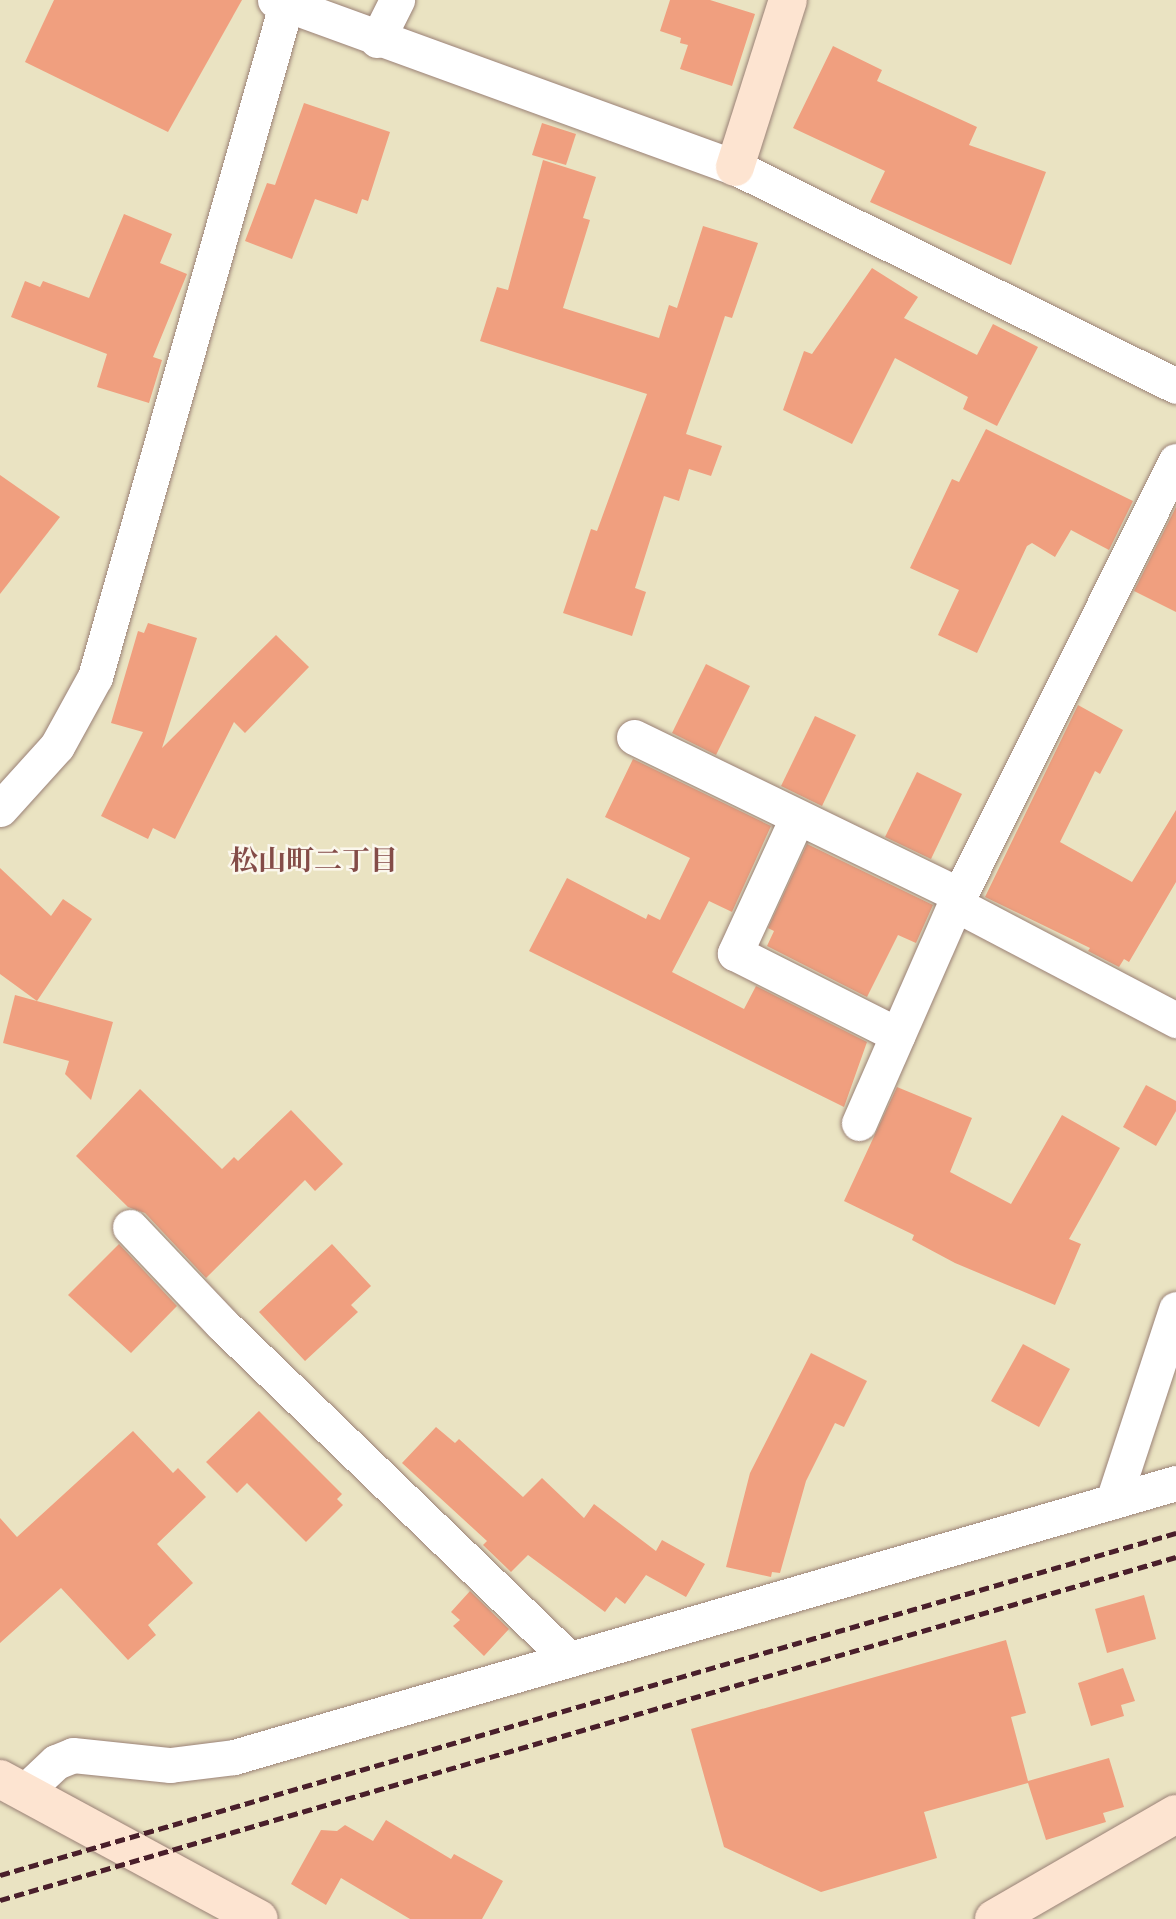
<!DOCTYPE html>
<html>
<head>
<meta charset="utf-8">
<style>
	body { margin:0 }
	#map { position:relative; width:1176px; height:1919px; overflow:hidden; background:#eae3c2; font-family:"IM FELL French Canon","Noto Serif JP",serif }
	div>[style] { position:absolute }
	.building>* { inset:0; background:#f09f7f }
	.roads { filter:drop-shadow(0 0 2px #9a8176) drop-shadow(0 0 2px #9a8176) }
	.street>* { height:35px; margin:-17.5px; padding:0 17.5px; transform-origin:17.5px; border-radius:17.5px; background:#fff }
	.secondary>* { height:38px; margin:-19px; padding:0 19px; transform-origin:19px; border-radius:19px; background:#fde4d1 }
	.rail>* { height:5px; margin-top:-2.5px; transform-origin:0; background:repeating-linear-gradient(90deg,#4a1f2b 0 10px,transparent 0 15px) }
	span { translate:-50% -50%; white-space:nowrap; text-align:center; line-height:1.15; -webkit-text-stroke:5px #fbf7ec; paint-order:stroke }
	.neighbourhood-label { font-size:28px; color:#844c48; font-weight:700 }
</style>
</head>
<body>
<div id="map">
	<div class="building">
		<div style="clip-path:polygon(54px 0,242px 0,168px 132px,25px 62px)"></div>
		<div style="clip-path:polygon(670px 0,710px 0,755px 14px,732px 86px,680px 69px,688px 45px,680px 43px,681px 38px,660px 31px)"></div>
		<div style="clip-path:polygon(833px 46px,882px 70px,877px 81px,977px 127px,969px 145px,1046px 172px,1011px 265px,870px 202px,885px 171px,793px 128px)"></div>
		<div style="clip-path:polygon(304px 103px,390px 132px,368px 201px,362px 199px,357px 214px,315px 199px,292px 259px,245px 241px,267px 183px,275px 185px)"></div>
		<div style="clip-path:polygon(542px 123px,576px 134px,566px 165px,532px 155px)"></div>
		<div style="clip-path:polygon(543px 160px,596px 177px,583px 218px,590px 220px,563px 308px,659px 338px,669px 305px,677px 308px,703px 226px,758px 243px,732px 318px,725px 316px,686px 434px,722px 446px,711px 476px,689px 469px,679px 501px,664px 496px,635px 588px,646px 592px,632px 636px,563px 613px,591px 529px,597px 531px,647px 394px,480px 341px,497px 287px,508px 290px)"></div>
		<div style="clip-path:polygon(124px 214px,172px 234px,160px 263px,187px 274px,153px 357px,162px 360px,149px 403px,97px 387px,107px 354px,11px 317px,25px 281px,40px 287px,43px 281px,89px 298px)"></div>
		<div style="clip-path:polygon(872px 268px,918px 297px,904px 318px,977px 355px,993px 324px,1038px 347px,997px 426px,963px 409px,968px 397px,895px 358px,852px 444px,783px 410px,804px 351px,812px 354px)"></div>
		<div style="clip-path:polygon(986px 429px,1133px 501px,1109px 550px,1071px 530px,1055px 557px,1032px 543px,1027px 546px,977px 653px,938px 635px,959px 590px,910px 568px,952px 479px,959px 482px)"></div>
		<div style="clip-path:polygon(0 475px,60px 517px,0 594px)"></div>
		<div style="clip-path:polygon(1176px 507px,1176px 612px,1134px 591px)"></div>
		<div style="clip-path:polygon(148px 623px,197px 638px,162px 748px,276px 635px,309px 667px,245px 733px,234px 722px,175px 839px,153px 828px,148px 839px,101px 816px,143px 732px,111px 723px,138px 631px,144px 633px)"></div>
		<div style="clip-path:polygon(706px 664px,750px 686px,716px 755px,672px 733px)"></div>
		<div style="clip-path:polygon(1078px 705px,1123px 730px,1100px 774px,1095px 771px,1060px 842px,1132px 882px,1176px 810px,1176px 882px,1129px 962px,1124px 959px,1119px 967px,1088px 951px,1090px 948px,985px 897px)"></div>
		<div style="clip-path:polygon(815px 716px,856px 735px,822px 806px,781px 786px)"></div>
		<div style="clip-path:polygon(633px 759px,771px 826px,732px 912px,709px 901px,672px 972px,744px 1009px,756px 986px,867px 1042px,844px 1107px,529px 951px,567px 878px,646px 919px,648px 914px,660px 920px,690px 858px,605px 817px)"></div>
		<div style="clip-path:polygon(917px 772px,962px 794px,931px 859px,885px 837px)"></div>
		<div style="clip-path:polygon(807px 844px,933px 905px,916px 943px,898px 935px,867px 997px,767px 946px,774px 931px,768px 928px)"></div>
		<div style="clip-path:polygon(0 868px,51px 916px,63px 899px,92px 919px,37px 1001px,0 974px)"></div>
		<div style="clip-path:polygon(15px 995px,113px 1022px,91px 1100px,65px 1074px,69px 1061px,3px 1043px)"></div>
		<div style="clip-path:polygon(1146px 1085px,1176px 1101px,1176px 1111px,1156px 1146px,1123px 1127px)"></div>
		<div style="clip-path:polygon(897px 1087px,972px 1118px,950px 1172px,1011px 1204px,1062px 1115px,1120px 1148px,1069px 1239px,1081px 1244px,1055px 1305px,955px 1263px,912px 1240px,914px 1235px,844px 1201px)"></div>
		<div style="clip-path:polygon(140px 1089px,222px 1169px,234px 1157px,238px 1161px,291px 1110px,343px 1164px,315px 1191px,305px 1180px,206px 1278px,145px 1213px,128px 1207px,76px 1156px)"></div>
		<div style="clip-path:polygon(119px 1244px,177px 1306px,131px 1353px,68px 1295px)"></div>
		<div style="clip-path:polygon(332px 1244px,371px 1286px,351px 1305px,358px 1312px,305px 1361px,259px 1312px)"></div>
		<div style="clip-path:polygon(1023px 1344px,1070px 1369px,1039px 1427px,991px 1401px)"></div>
		<div style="clip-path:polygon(811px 1353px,867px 1381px,844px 1427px,835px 1423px,806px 1481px,780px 1573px,772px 1572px,771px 1577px,726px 1567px,750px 1473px)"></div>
		<div style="clip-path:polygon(259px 1411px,342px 1494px,337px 1499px,343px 1505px,306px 1542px,247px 1483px,237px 1493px,206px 1462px)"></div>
		<div style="clip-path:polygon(436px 1427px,455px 1443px,459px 1439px,523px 1497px,542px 1478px,584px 1518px,594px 1504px,656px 1551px,662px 1540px,705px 1564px,686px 1597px,646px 1575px,625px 1604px,616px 1597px,605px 1612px,528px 1555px,511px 1572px,483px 1545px,487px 1541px,402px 1463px)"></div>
		<div style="clip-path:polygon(133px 1431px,173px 1473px,178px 1468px,206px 1497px,157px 1544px,193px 1583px,148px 1625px,156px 1635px,128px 1660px,61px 1588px,0 1643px,0 1518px,17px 1537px)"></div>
		<div style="clip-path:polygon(470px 1591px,509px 1629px,484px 1656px,453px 1626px,460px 1620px,451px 1612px)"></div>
		<div style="clip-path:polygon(1144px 1595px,1156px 1639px,1107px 1653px,1095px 1609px)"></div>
		<div style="clip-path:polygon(1006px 1640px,1026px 1713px,1011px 1717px,1028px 1781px,1109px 1758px,1124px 1807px,1103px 1813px,1106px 1822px,1046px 1840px,1028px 1783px,924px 1812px,937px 1858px,821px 1892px,724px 1847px,691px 1729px)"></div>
		<div style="clip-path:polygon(1123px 1668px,1135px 1701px,1121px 1705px,1124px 1716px,1091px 1726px,1078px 1683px)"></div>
		<div style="clip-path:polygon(386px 1820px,451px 1859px,454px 1854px,503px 1881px,482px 1919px,410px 1919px,341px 1878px,326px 1905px,291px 1884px,321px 1830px,337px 1831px,345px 1825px,373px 1841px)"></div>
	</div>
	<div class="roads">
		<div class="street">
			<div style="left:275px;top:0;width:489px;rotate:20deg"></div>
			<div style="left:735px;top:167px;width:492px;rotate:26.4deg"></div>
			<div style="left:377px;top:40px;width:45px;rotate:-63.4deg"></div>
			<div style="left:634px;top:737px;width:361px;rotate:25.9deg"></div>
			<div style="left:0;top:809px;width:85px;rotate:-47.9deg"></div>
			<div style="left:57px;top:746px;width:79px;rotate:-61.2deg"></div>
			<div style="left:95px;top:677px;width:699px;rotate:-74.13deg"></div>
			<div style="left:797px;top:818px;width:149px;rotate:114.7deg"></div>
			<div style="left:735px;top:953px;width:182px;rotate:26.7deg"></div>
			<div style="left:955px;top:904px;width:250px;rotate:27.7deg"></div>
			<div style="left:859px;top:1123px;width:239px;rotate:-66.3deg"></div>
			<div style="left:955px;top:904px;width:495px;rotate:-63.5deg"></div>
			<div style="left:130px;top:1227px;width:132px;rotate:46.5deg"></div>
			<div style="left:221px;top:1323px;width:482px;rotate:44deg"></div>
			<div style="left:1113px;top:1501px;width:202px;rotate:-71.8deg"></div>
			<div style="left:24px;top:1792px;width:44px;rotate:-43.2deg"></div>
			<div style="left:56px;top:1762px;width:18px;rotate:-22deg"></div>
			<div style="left:73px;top:1755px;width:98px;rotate:5.9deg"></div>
			<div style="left:170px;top:1765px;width:64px;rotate:-7.1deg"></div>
			<div style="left:234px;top:1757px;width:981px;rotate:-16.22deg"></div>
		</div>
		<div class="secondary">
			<div style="left:735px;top:167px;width:175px;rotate:-72.4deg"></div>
			<div style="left:0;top:1779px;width:294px;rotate:28.4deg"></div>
			<div style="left:994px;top:1919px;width:210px;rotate:-30deg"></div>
		</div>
	</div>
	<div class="rail">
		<div style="left:0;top:1875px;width:1225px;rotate:-16.22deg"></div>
		<div style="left:0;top:1900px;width:1225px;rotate:-16.26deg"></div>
	</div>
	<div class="neighbourhood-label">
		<span style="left:314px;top:861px">松山町二丁目</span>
	</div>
</div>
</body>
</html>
